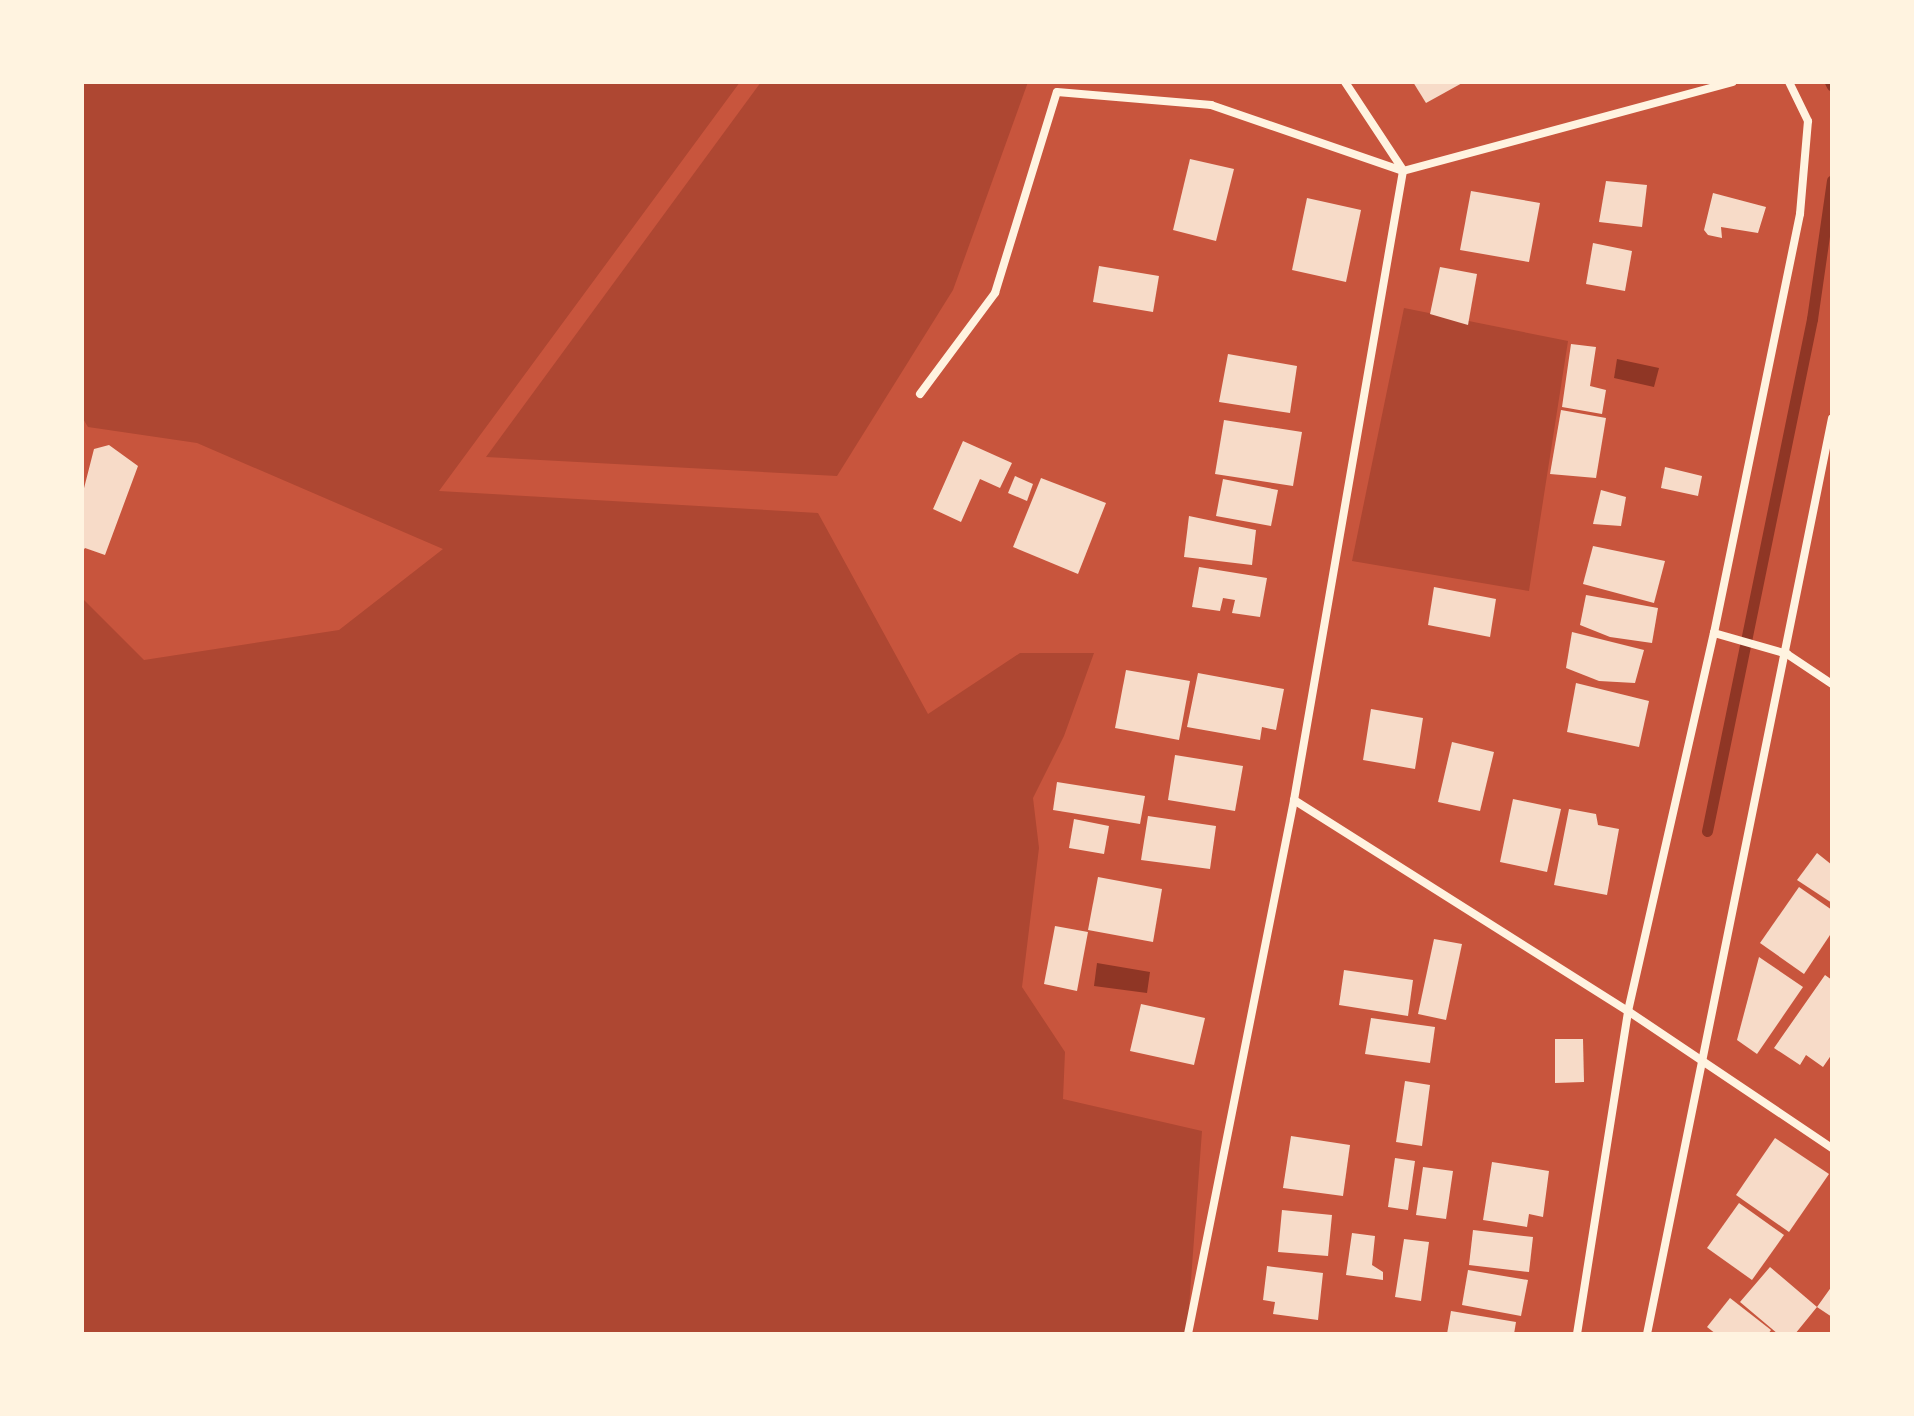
<!DOCTYPE html>
<html>
<head>
<meta charset="utf-8">
<style>
	body { margin:0 }
	#map { position:relative; width:1914px; height:1416px; overflow:hidden; background:#c8553d; font-family:Cabin,sans-serif }
	div>[style] { position:absolute }
	.green>* { inset:0; background:#ae4732 }
	.water>* { inset:0; background:#8f3625 }
	.stream>* { height:11px; margin:-5.5px; padding:0 5.5px; transform-origin:5.5px; border-radius:5.5px; background:#8f3625 }
	.building>* { inset:0; background:#f7dbc8 }
	.minor>* { height:8px; margin:-4px; padding:0 4px; transform-origin:4px; border-radius:4px; background:#fff3e0 }
	span { translate:-50% -50%; white-space:nowrap; text-align:center; line-height:1.15; -webkit-text-stroke:7px #fff3e0; paint-order:stroke }
	.frame { position:absolute; inset:0; border:84px solid #fff3e0; pointer-events:none }
</style>
</head>
<body>
<div id="map">
	<div class="green">
		<div style="clip-path:polygon(82px 82px,740px 82px,439px 491px,818px 513px,928px 714px,1020px 653px,1094px 653px,1064px 736px,1033px 798px,1039px 848px,1022px 987px,1065px 1052px,1063px 1099px,1202px 1131px,1187px 1334px,82px 1334px,82px 598px,144px 660px,339px 630px,443px 549px,197px 443px,88px 427px,82px 417px)"></div>
		<div style="clip-path:polygon(761px 82px,1028px 82px,953px 290px,837px 476px,486px 457px)"></div>
		<div style="clip-path:polygon(1404px 308px,1568px 341px,1529px 591px,1352px 561px)"></div>
	</div>
	<div class="water">
		<div style="clip-path:polygon(1617px 359px,1659px 368px,1654px 387px,1614px 378px)"></div>
		<div style="clip-path:polygon(1097px 963px,1150px 972px,1147px 993px,1094px 986px)"></div>
	</div>
	<div class="stream">
		<div style="left:1830px;top:82px;width:4px;rotate:63deg"></div>
		<div style="left:1707px;top:831px;width:523px;rotate:-78.41deg"></div>
		<div style="left:1812px;top:319px;width:140px;rotate:-81.8deg"></div>
	</div>
	<div class="building">
		<div style="clip-path:polygon(1413px 82px,1464px 82px,1426px 103px)"></div>
		<div style="clip-path:polygon(1190px 159px,1234px 169px,1216px 241px,1173px 230px)"></div>
		<div style="clip-path:polygon(1606px 181px,1647px 185px,1642px 227px,1599px 222px)"></div>
		<div style="clip-path:polygon(1471px 191px,1540px 203px,1529px 262px,1460px 250px)"></div>
		<div style="clip-path:polygon(1713px 193px,1766px 207px,1758px 233px,1721px 227px,1722px 238px,1708px 235px,1704px 230px)"></div>
		<div style="clip-path:polygon(1307px 198px,1361px 210px,1346px 282px,1292px 270px)"></div>
		<div style="clip-path:polygon(1593px 243px,1632px 251px,1625px 291px,1586px 284px)"></div>
		<div style="clip-path:polygon(1099px 266px,1159px 276px,1153px 312px,1093px 302px)"></div>
		<div style="clip-path:polygon(1440px 267px,1477px 274px,1468px 325px,1430px 314px)"></div>
		<div style="clip-path:polygon(1571px 344px,1596px 347px,1590px 386px,1606px 390px,1602px 414px,1562px 407px)"></div>
		<div style="clip-path:polygon(1228px 354px,1297px 366px,1290px 413px,1219px 402px)"></div>
		<div style="clip-path:polygon(1561px 410px,1606px 418px,1596px 478px,1550px 474px)"></div>
		<div style="clip-path:polygon(1224px 420px,1302px 432px,1293px 486px,1215px 474px)"></div>
		<div style="clip-path:polygon(963px 441px,1012px 463px,1000px 488px,980px 479px,961px 522px,933px 509px)"></div>
		<div style="clip-path:polygon(109px 445px,138px 466px,105px 555px,85px 548px,82px 552px,82px 496px,94px 449px)"></div>
		<div style="clip-path:polygon(1665px 467px,1702px 476px,1698px 496px,1661px 488px)"></div>
		<div style="clip-path:polygon(1015px 476px,1033px 484px,1027px 501px,1008px 493px)"></div>
		<div style="clip-path:polygon(1041px 478px,1106px 503px,1078px 574px,1013px 547px)"></div>
		<div style="clip-path:polygon(1223px 479px,1278px 490px,1271px 526px,1216px 516px)"></div>
		<div style="clip-path:polygon(1601px 490px,1626px 497px,1621px 526px,1593px 524px)"></div>
		<div style="clip-path:polygon(1189px 516px,1256px 530px,1252px 565px,1184px 557px)"></div>
		<div style="clip-path:polygon(1593px 546px,1665px 561px,1654px 603px,1583px 584px)"></div>
		<div style="clip-path:polygon(1199px 567px,1267px 578px,1260px 617px,1232px 613px,1235px 600px,1223px 598px,1220px 611px,1192px 607px)"></div>
		<div style="clip-path:polygon(1434px 587px,1496px 599px,1490px 637px,1428px 625px)"></div>
		<div style="clip-path:polygon(1586px 595px,1658px 608px,1652px 643px,1610px 637px,1580px 625px)"></div>
		<div style="clip-path:polygon(1572px 632px,1644px 650px,1635px 683px,1599px 681px,1566px 668px)"></div>
		<div style="clip-path:polygon(1126px 670px,1190px 681px,1179px 740px,1115px 728px)"></div>
		<div style="clip-path:polygon(1198px 673px,1284px 689px,1276px 730px,1262px 727px,1260px 740px,1187px 727px)"></div>
		<div style="clip-path:polygon(1576px 683px,1649px 701px,1639px 747px,1567px 732px)"></div>
		<div style="clip-path:polygon(1371px 709px,1423px 718px,1415px 769px,1363px 760px)"></div>
		<div style="clip-path:polygon(1452px 742px,1494px 752px,1480px 811px,1438px 802px)"></div>
		<div style="clip-path:polygon(1175px 755px,1243px 766px,1235px 811px,1168px 800px)"></div>
		<div style="clip-path:polygon(1057px 782px,1145px 796px,1140px 824px,1053px 810px)"></div>
		<div style="clip-path:polygon(1513px 799px,1561px 809px,1547px 872px,1500px 862px)"></div>
		<div style="clip-path:polygon(1569px 809px,1596px 814px,1598px 825px,1619px 829px,1607px 895px,1554px 885px)"></div>
		<div style="clip-path:polygon(1148px 816px,1216px 826px,1210px 869px,1141px 860px)"></div>
		<div style="clip-path:polygon(1074px 819px,1109px 826px,1104px 854px,1069px 848px)"></div>
		<div style="clip-path:polygon(1817px 853px,1832px 865px,1832px 903px,1797px 880px)"></div>
		<div style="clip-path:polygon(1098px 877px,1162px 889px,1153px 942px,1088px 930px)"></div>
		<div style="clip-path:polygon(1799px 887px,1832px 910px,1832px 932px,1804px 974px,1760px 943px)"></div>
		<div style="clip-path:polygon(1055px 926px,1088px 932px,1077px 991px,1044px 984px)"></div>
		<div style="clip-path:polygon(1434px 939px,1462px 944px,1446px 1020px,1418px 1014px)"></div>
		<div style="clip-path:polygon(1759px 957px,1803px 987px,1757px 1054px,1737px 1040px)"></div>
		<div style="clip-path:polygon(1344px 970px,1413px 980px,1408px 1016px,1339px 1005px)"></div>
		<div style="clip-path:polygon(1825px 975px,1832px 980px,1832px 1054px,1823px 1067px,1806px 1055px,1800px 1065px,1774px 1048px)"></div>
		<div style="clip-path:polygon(1141px 1004px,1205px 1018px,1194px 1065px,1130px 1051px)"></div>
		<div style="clip-path:polygon(1371px 1018px,1435px 1027px,1430px 1063px,1365px 1054px)"></div>
		<div style="clip-path:polygon(1555px 1039px,1583px 1039px,1584px 1082px,1555px 1083px)"></div>
		<div style="clip-path:polygon(1405px 1081px,1430px 1085px,1422px 1146px,1396px 1142px)"></div>
		<div style="clip-path:polygon(1291px 1136px,1350px 1145px,1343px 1196px,1283px 1188px)"></div>
		<div style="clip-path:polygon(1775px 1138px,1829px 1174px,1789px 1232px,1736px 1195px)"></div>
		<div style="clip-path:polygon(1395px 1158px,1415px 1161px,1408px 1210px,1388px 1207px)"></div>
		<div style="clip-path:polygon(1492px 1162px,1549px 1171px,1543px 1217px,1529px 1214px,1527px 1227px,1483px 1220px)"></div>
		<div style="clip-path:polygon(1423px 1167px,1453px 1171px,1446px 1219px,1416px 1215px)"></div>
		<div style="clip-path:polygon(1739px 1203px,1784px 1235px,1752px 1280px,1707px 1248px)"></div>
		<div style="clip-path:polygon(1282px 1210px,1332px 1215px,1328px 1256px,1278px 1252px)"></div>
		<div style="clip-path:polygon(1473px 1230px,1533px 1237px,1529px 1272px,1469px 1265px)"></div>
		<div style="clip-path:polygon(1352px 1233px,1375px 1236px,1372px 1265px,1383px 1272px,1383px 1280px,1346px 1275px)"></div>
		<div style="clip-path:polygon(1404px 1239px,1429px 1242px,1421px 1301px,1395px 1297px)"></div>
		<div style="clip-path:polygon(1267px 1266px,1323px 1273px,1318px 1320px,1273px 1314px,1275px 1302px,1263px 1300px)"></div>
		<div style="clip-path:polygon(1770px 1267px,1817px 1307px,1832px 1286px,1832px 1317px,1817px 1307px,1795px 1334px,1778px 1334px,1740px 1302px)"></div>
		<div style="clip-path:polygon(1468px 1270px,1528px 1280px,1521px 1316px,1462px 1305px)"></div>
		<div style="clip-path:polygon(1730px 1298px,1771px 1330px,1768px 1334px,1716px 1334px,1707px 1327px)"></div>
		<div style="clip-path:polygon(1451px 1311px,1516px 1322px,1514px 1334px,1447px 1334px)"></div>
	</div>
	<div class="minor">
		<div style="left:1345px;top:82px;width:105px;rotate:56.6deg"></div>
		<div style="left:1403px;top:171px;width:341px;rotate:-15.1deg"></div>
		<div style="left:920px;top:394px;width:126px;rotate:-53.4deg"></div>
		<div style="left:995px;top:293px;width:210px;rotate:-72.9deg"></div>
		<div style="left:1057px;top:92px;width:155px;rotate:4.8deg"></div>
		<div style="left:1211px;top:105px;width:203px;rotate:19deg"></div>
		<div style="left:1714px;top:633px;width:76px;rotate:16deg"></div>
		<div style="left:1787px;top:654px;width:54px;rotate:33.7deg"></div>
		<div style="left:1294px;top:800px;width:395px;rotate:32.3deg"></div>
		<div style="left:1628px;top:1011px;width:246px;rotate:33.9deg"></div>
		<div style="left:1188px;top:1334px;width:544px;rotate:-78.77deg"></div>
		<div style="left:1294px;top:800px;width:638px;rotate:-80.17deg"></div>
		<div style="left:1577px;top:1334px;width:327px;rotate:-81deg"></div>
		<div style="left:1628px;top:1011px;width:388px;rotate:-77.2deg"></div>
		<div style="left:1714px;top:633px;width:428px;rotate:-78.4deg"></div>
		<div style="left:1800px;top:214px;width:93px;rotate:-85.1deg"></div>
		<div style="left:1808px;top:121px;width:43px;rotate:-116deg"></div>
		<div style="left:1647px;top:1334px;width:934px;rotate:-78.58deg"></div>
	</div>
	<div class="frame"></div>
</div>
</body>
</html>
